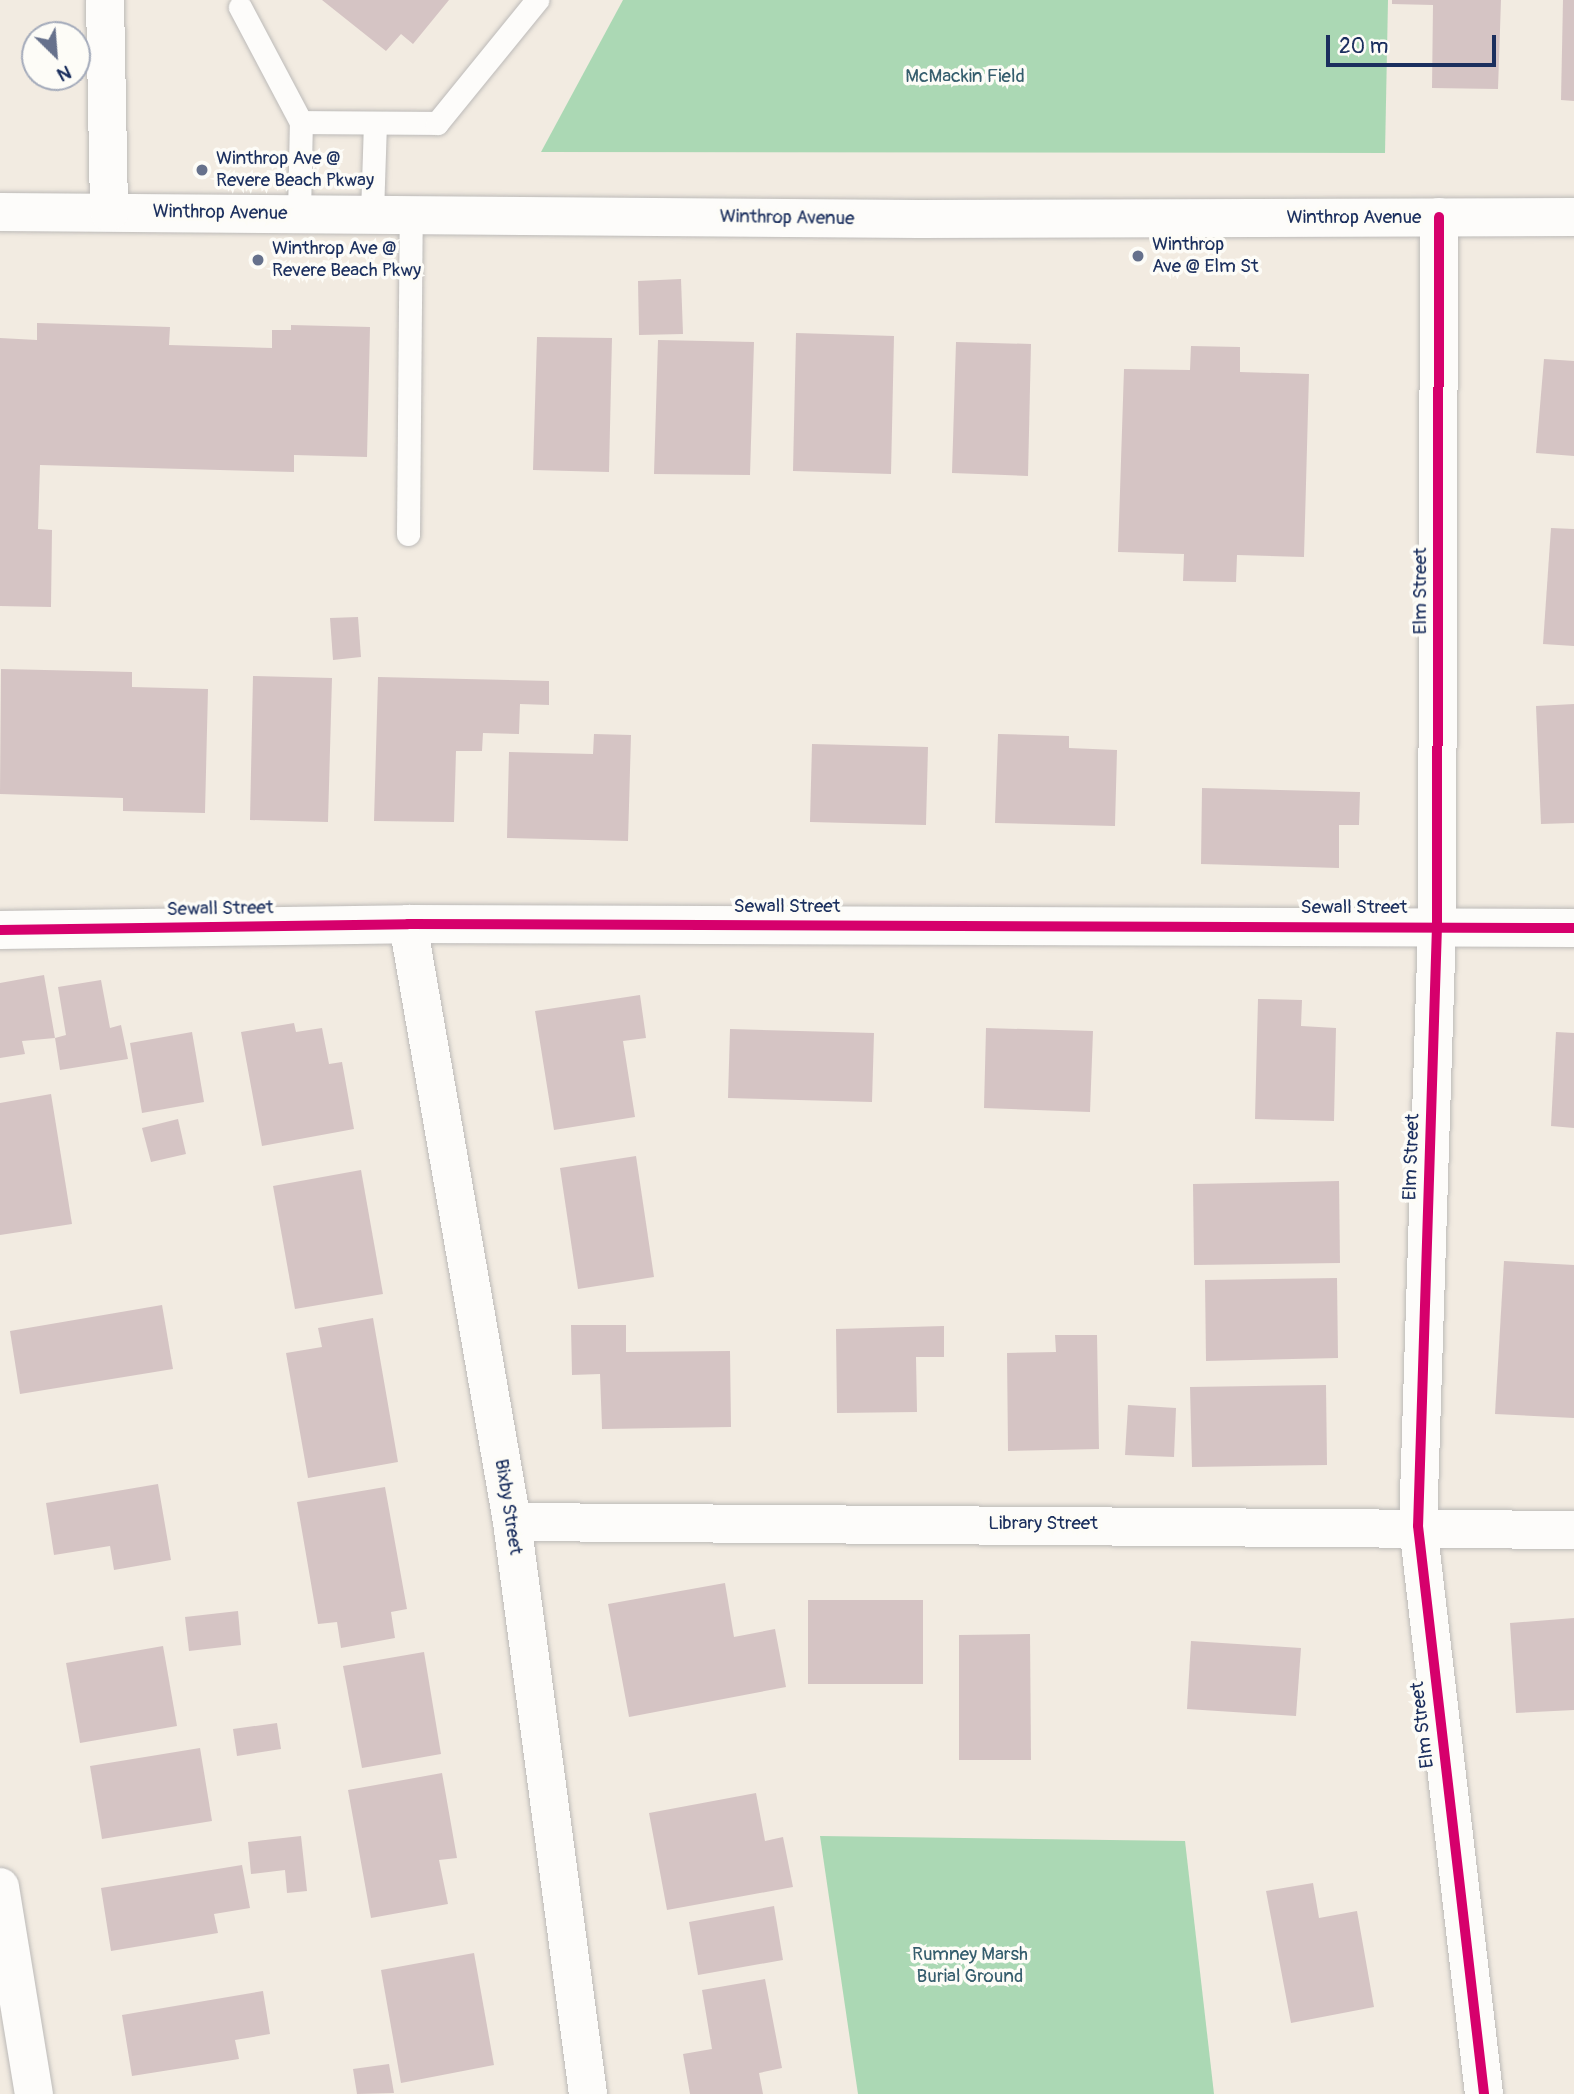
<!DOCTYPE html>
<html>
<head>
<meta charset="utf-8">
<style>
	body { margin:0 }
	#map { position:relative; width:1574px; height:2094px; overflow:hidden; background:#f2ebe1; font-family:Pangolin,sans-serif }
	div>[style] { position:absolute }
	.green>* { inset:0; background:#abd8b4 }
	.building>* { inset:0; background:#d5c4c4 }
	.roads { filter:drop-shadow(0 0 2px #bcbab8) drop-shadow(0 0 2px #bcbab8) }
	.service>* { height:23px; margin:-11.5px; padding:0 11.5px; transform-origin:11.5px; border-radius:11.5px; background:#fdfcfa }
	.minor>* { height:38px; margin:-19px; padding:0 19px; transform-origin:19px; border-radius:19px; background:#fdfcfa }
	.secondary>* { height:38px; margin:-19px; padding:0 19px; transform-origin:19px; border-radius:19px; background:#fdfcfa }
	.trunk>* { height:38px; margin:-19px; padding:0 19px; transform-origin:19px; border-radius:19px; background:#fdfcfa }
	.cycleway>* { height:10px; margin:-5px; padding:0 5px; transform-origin:5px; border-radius:5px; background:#d6006c }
	.dots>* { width:19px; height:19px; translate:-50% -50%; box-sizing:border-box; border:4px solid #fdfcf7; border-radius:50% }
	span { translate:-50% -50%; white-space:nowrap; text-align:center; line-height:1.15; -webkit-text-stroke:7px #fdfcf7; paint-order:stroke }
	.park-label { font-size:19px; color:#355d6d }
	.poi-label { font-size:19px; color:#1b2f5e }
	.left { translate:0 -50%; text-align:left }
	.street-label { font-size:19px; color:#1b2f5e }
	.north { position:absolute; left:21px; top:21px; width:70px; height:70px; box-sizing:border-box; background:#fdfcf7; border:2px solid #a3aaba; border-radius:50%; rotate:155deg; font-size:19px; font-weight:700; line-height:28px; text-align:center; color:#1b2f5e }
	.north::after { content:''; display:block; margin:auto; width:24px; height:32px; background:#66718c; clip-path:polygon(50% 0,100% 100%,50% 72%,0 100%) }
	.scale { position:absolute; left:1326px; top:35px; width:170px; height:32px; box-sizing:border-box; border:4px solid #1b2f5e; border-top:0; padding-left:9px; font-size:21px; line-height:24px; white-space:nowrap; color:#1b2f5e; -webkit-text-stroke:5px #fdfcf7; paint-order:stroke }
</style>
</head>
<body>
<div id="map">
	<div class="green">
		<div style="clip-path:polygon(623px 0,1388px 0,1385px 153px,541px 152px)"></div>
		<div style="clip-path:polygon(820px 1836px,1185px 1841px,1214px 2094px,858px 2094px)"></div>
	</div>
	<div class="building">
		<div style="clip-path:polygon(322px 0,449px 0,413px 44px,401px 34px,386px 51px)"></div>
		<div style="clip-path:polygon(1392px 0,1501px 0,1498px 89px,1432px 88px,1433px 5px,1392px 4px)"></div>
		<div style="clip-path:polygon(1563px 0,1574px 0,1574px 101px,1561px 100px)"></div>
		<div style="clip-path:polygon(681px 279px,683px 334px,639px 335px,638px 281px)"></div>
		<div style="clip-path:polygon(37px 323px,170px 327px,169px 345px,272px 348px,272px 330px,291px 330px,291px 325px,370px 327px,367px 457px,294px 455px,294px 472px,40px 465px,38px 529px,52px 530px,51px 607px,0 606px,0 338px,37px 340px)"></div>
		<div style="clip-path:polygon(796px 333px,894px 336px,891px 474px,793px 471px)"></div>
		<div style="clip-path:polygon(537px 337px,612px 338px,609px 472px,533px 470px)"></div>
		<div style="clip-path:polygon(658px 340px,754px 342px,750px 475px,654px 474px)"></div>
		<div style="clip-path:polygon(956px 342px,1031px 344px,1028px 476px,952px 473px)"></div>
		<div style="clip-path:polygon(1191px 346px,1240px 347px,1240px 372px,1309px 374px,1304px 557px,1237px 555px,1236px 582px,1183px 581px,1184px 554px,1118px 552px,1124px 369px,1190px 370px)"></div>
		<div style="clip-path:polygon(1544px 359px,1574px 361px,1574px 456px,1536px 453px)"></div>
		<div style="clip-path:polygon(1551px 528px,1574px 529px,1574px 646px,1543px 644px)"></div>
		<div style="clip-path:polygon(358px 617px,361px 657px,333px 660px,330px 618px)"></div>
		<div style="clip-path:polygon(1px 669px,132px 672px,132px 687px,208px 689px,205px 813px,123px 811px,123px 798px,0 794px)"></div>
		<div style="clip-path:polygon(253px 676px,332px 678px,328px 822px,250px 820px)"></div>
		<div style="clip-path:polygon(378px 677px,549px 681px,549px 705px,520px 704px,519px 734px,483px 733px,482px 751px,456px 751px,454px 822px,374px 821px)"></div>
		<div style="clip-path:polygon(1574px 704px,1574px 823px,1541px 824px,1536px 706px)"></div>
		<div style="clip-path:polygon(594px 734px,631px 735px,628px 841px,507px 838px,509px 752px,593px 754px)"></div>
		<div style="clip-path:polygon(998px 734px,1069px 736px,1069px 748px,1117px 750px,1115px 826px,995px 823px)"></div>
		<div style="clip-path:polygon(812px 744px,928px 747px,926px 825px,810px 822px)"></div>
		<div style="clip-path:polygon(1202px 788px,1360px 792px,1359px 825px,1339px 825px,1339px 868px,1201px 864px)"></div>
		<div style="clip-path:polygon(44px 975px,55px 1038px,66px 1035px,58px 987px,101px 980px,110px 1028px,121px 1025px,128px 1059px,60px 1070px,55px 1038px,22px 1041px,25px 1054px,0 1058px,0 983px)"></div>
		<div style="clip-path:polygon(640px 995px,646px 1038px,623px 1041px,635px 1117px,554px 1130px,535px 1011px)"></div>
		<div style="clip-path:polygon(1258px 999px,1302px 1000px,1301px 1026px,1336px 1028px,1334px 1121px,1255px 1119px)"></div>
		<div style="clip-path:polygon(294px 1023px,296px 1032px,322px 1028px,329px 1064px,342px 1062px,354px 1129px,262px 1146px,241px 1032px)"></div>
		<div style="clip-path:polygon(986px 1028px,1093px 1031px,1090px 1112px,984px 1108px)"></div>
		<div style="clip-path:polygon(730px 1029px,874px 1033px,872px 1102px,728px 1098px)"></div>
		<div style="clip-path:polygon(192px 1032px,204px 1102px,142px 1113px,130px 1043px)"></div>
		<div style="clip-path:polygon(1556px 1032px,1574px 1033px,1574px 1128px,1551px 1126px)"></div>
		<div style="clip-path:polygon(51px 1094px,72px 1224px,0 1235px,0 1103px)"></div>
		<div style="clip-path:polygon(178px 1119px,186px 1154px,151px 1162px,142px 1128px)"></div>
		<div style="clip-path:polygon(636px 1156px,654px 1277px,578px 1289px,560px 1168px)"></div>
		<div style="clip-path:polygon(361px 1170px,383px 1294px,295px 1309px,273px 1186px)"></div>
		<div style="clip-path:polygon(1339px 1181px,1340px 1263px,1194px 1265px,1193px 1184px)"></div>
		<div style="clip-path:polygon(1504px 1261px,1574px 1265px,1574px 1418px,1495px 1414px)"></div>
		<div style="clip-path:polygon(1337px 1278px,1338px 1358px,1206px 1361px,1205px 1280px)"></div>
		<div style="clip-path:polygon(162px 1305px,173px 1369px,20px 1394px,10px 1331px)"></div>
		<div style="clip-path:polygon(373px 1318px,398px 1462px,308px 1478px,286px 1353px,322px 1347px,318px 1328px)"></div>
		<div style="clip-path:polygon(571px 1325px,626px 1325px,626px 1352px,730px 1351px,731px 1427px,602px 1429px,600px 1374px,572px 1375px)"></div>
		<div style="clip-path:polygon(944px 1326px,944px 1357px,916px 1357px,917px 1412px,837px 1413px,836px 1329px)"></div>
		<div style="clip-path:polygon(1055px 1335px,1097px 1335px,1099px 1449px,1008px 1451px,1007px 1353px,1056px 1352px)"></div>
		<div style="clip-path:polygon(1326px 1385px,1327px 1465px,1192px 1467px,1190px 1387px)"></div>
		<div style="clip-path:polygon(1128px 1405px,1176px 1408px,1174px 1457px,1125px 1455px)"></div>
		<div style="clip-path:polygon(158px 1484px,171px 1560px,114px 1570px,110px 1546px,54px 1555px,46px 1503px)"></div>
		<div style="clip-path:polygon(385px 1487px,407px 1609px,391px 1612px,395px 1638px,341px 1648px,337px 1622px,318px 1624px,297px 1502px)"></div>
		<div style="clip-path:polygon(725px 1583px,734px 1637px,775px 1629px,786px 1687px,629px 1717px,608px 1604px)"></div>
		<div style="clip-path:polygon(808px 1600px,923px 1600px,923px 1684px,808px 1684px)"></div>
		<div style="clip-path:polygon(238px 1611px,241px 1645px,189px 1651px,185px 1617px)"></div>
		<div style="clip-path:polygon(1574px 1618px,1574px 1710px,1516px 1713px,1510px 1623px)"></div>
		<div style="clip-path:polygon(1030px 1634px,1031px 1760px,959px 1760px,959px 1635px)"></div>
		<div style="clip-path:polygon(1191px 1641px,1301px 1648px,1296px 1716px,1187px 1709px)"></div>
		<div style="clip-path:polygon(163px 1646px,177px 1726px,80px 1743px,66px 1663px)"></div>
		<div style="clip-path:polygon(424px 1652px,441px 1754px,362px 1768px,343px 1666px)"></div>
		<div style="clip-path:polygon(277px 1723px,281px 1749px,237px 1756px,233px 1729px)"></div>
		<div style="clip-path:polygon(200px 1748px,212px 1821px,102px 1839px,90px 1766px)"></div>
		<div style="clip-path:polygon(442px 1773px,457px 1858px,439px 1860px,448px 1904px,371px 1918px,348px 1790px)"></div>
		<div style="clip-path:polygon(756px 1793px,765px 1841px,783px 1837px,793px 1887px,667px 1910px,649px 1813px)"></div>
		<div style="clip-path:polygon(301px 1836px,307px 1891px,287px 1893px,285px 1870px,251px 1874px,248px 1842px)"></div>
		<div style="clip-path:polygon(242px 1865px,250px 1908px,214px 1914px,218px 1933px,111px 1951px,101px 1888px)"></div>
		<div style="clip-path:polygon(1313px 1883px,1319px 1918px,1357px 1911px,1374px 2007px,1291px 2023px,1266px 1891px)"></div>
		<div style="clip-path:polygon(774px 1906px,783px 1960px,698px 1975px,689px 1922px)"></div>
		<div style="clip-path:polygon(474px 1953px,494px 2065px,401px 2083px,381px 1970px)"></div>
		<div style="clip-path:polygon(765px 1979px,782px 2068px,759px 2073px,763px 2094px,690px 2094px,683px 2054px,712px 2049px,702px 1990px)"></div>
		<div style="clip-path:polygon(263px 1991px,270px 2034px,235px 2040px,239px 2059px,132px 2076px,122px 2015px)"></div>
		<div style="clip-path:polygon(389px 2064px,394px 2093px,357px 2094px,353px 2069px)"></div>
	</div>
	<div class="roads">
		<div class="service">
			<div style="left:240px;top:7px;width:130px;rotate:62.1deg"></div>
			<div style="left:301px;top:122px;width:136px;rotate:0.4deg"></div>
			<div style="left:437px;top:123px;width:159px;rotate:-50.9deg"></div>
			<div style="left:372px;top:213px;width:90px;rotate:-88.1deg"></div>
			<div style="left:299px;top:214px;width:92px;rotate:-88.8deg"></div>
			<div style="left:408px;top:534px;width:320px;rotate:-89.5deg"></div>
		</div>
		<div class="minor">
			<div style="left:1439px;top:217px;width:709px;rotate:90.16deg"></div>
			<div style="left:1437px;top:926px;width:600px;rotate:91.81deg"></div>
			<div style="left:1418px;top:1526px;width:572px;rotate:83.37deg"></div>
			<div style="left:408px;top:924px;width:607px;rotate:80.13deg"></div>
			<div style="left:512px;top:1522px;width:577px;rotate:82.43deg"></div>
			<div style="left:0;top:930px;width:408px;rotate:-0.8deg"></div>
			<div style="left:408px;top:924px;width:1166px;rotate:0.2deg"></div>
			<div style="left:512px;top:1522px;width:1062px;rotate:0.43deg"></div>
			<div style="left:0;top:1887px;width:210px;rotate:80.7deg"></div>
		</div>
		<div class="secondary">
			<div style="left:0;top:212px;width:919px;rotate:0.44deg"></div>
			<div style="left:919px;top:219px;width:655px;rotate:-0.17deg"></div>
		</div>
		<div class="trunk">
			<div style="left:105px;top:0;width:212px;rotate:88.9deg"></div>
		</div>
	</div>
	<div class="cycleway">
		<div style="left:1439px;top:217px;width:709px;rotate:90.16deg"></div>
		<div style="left:1437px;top:926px;width:600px;rotate:91.81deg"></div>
		<div style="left:1418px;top:1526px;width:572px;rotate:83.37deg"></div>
		<div style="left:0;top:930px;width:408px;rotate:-0.8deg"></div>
		<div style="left:408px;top:924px;width:1166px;rotate:0.2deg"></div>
	</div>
	<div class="dots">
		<div style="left:202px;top:170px;background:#66718c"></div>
		<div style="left:1138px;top:256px;background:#66718c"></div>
		<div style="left:258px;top:260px;background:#66718c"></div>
	</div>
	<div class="park-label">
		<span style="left:965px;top:77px">McMackin Field</span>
		<span style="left:970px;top:1966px">Rumney Marsh<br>Burial Ground</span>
	</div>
	<div class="poi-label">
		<span class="left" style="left:216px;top:170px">Winthrop Ave @<br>Revere Beach Pkway</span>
		<span class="left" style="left:1152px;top:256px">Winthrop<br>Ave @ Elm St</span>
		<span class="left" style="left:272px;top:260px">Winthrop Ave @<br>Revere Beach Pkwy</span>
	</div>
	<div class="street-label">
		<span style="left:220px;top:213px;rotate:1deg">Winthrop Avenue</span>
		<span style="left:787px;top:218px;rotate:1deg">Winthrop Avenue</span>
		<span style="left:1354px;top:218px">Winthrop Avenue</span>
		<span style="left:1421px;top:591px;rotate:-90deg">Elm Street</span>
		<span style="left:787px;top:907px">Sewall Street</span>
		<span style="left:1354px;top:908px">Sewall Street</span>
		<span style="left:220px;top:909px;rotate:-1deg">Sewall Street</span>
		<span style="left:1412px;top:1157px;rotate:-88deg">Elm Street</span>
		<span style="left:508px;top:1507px;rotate:81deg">Bixby Street</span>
		<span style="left:1043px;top:1524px">Library Street</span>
		<span style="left:1423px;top:1725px;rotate:-97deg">Elm Street</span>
	</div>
	<div class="north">N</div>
	<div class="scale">20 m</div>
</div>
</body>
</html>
